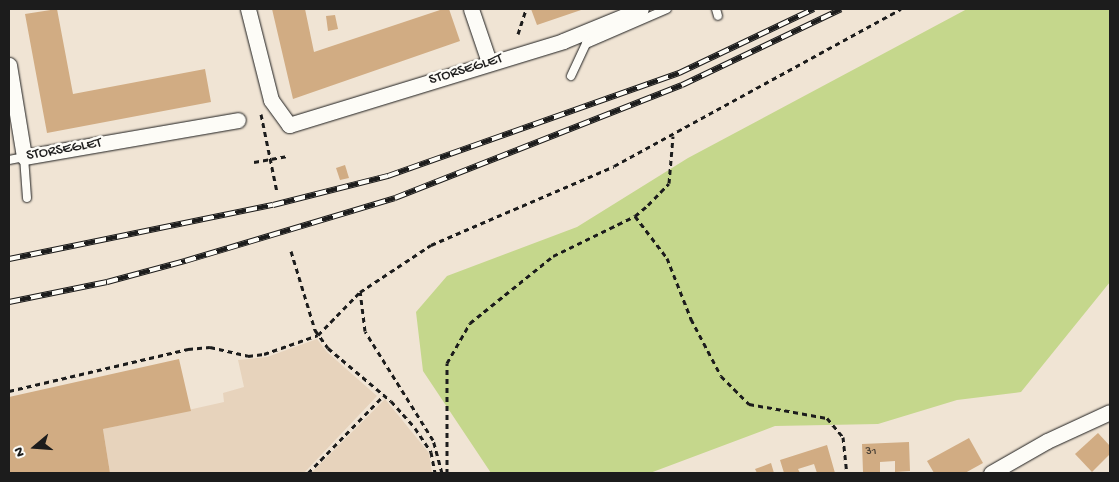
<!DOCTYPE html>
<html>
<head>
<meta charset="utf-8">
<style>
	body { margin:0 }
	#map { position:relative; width:1119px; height:482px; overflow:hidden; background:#f0e4d4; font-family:"Gochi Hand",sans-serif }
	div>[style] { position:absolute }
	.built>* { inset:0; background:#e7d3bc }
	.green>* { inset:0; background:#c5d78c }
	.building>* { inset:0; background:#d1ac83 }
	.path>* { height:3px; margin-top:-1.5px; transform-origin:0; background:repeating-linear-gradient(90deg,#1c1c1c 0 5px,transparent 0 9px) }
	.roads { filter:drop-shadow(0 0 1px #1c1c1c) drop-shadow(0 0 1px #1c1c1c) }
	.lane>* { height:8px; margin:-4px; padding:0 4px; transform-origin:4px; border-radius:4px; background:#fdfcf7 }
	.street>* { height:15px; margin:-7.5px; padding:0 7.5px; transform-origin:7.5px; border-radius:7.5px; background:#fdfcf7 }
	.rail>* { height:5.5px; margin-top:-2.75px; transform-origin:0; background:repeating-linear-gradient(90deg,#fdfcf7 0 11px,#1c1c1c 0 22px); box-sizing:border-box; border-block:1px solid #1c1c1c }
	span { translate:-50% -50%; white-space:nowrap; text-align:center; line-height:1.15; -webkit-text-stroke:5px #fdfcf7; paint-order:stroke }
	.number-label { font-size:12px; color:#494036 }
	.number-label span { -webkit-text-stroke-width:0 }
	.street-label { font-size:15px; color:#1c1c1c }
	.frame { position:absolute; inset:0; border:10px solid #1c1c1c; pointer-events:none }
	.north { position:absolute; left:10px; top:422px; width:50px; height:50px; -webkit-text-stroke:4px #fdfcf7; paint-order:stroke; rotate:252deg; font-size:14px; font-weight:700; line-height:20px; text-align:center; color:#1c1c1c }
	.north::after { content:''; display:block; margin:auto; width:18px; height:22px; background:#1c1c1c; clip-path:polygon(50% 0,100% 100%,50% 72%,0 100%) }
</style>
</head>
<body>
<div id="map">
	<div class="built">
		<div style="clip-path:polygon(317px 339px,327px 352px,377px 396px,304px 473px,110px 473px,103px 429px,224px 402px,223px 393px,244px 387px,238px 360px,267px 357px)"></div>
		<div style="clip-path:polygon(385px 399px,429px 453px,432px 473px,311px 473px)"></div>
	</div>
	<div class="green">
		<div style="clip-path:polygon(967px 9px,1110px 9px,1110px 282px,1021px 392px,957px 400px,878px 424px,775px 426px,650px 473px,491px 473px,423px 371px,416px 312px,447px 276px,577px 227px,688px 158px)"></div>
	</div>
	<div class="building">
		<div style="clip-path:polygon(57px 9px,73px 94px,205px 69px,211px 102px,47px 133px,25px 14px)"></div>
		<div style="clip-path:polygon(272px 9px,305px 9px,314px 52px,443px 9px,449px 9px,460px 41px,293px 99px)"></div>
		<div style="clip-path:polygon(531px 9px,584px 9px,537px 25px)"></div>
		<div style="clip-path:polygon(335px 15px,338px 29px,328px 31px,326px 16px)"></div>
		<div style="clip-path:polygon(345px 165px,349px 178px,340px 180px,336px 168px)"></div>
		<div style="clip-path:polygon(179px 359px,191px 411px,103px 429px,110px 473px,9px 473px,9px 397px)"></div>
		<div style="clip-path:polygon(1098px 433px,1110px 446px,1110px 454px,1092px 472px,1075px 454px)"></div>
		<div style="clip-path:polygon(969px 438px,983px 463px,965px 473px,934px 473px,927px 461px)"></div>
		<div style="clip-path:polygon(909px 442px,910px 471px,895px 472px,895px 461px,880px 462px,880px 472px,863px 472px,862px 444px)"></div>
		<div style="clip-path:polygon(827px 445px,835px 473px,817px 473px,814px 464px,798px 469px,800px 473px,784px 473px,780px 460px)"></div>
		<div style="clip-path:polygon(771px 463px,774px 473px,757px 473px,755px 469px)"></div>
	</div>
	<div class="path">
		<div style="left:518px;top:34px;width:26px;rotate:-72deg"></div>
		<div style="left:261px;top:114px;width:80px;rotate:78.4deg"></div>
		<div style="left:254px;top:162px;width:34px;rotate:-10deg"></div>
		<div style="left:635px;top:216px;width:53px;rotate:52.7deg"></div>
		<div style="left:667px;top:258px;width:66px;rotate:68.5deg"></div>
		<div style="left:691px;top:319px;width:64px;rotate:62.2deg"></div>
		<div style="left:721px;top:376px;width:40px;rotate:45deg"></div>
		<div style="left:749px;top:404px;width:79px;rotate:10.2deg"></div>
		<div style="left:827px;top:418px;width:25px;rotate:50deg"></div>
		<div style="left:843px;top:437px;width:36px;rotate:84deg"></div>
		<div style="left:291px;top:251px;width:83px;rotate:73.1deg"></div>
		<div style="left:315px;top:330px;width:22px;rotate:54deg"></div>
		<div style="left:328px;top:348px;width:82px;rotate:40.1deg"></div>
		<div style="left:391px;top:401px;width:36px;rotate:48deg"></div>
		<div style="left:415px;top:428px;width:29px;rotate:56deg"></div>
		<div style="left:431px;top:452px;width:21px;rotate:79deg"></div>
		<div style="left:9px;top:391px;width:184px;rotate:-13.2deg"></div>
		<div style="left:188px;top:349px;width:22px;rotate:-5deg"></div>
		<div style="left:210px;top:347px;width:39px;rotate:13deg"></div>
		<div style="left:248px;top:356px;width:16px;rotate:-7deg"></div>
		<div style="left:264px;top:354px;width:57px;rotate:-19.4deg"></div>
		<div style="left:318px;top:335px;width:60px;rotate:-45.7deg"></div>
		<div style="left:308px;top:473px;width:109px;rotate:-45.7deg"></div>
		<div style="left:442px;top:473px;width:34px;rotate:-105deg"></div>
		<div style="left:433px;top:440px;width:128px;rotate:-122deg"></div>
		<div style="left:365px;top:331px;width:39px;rotate:-97deg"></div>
		<div style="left:360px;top:292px;width:85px;rotate:-33.5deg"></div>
		<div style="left:431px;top:245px;width:199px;rotate:-23.3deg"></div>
		<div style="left:614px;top:166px;width:327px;rotate:-28.7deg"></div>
		<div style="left:447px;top:473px;width:110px;rotate:-90deg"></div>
		<div style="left:447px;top:363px;width:46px;rotate:-60.1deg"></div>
		<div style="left:470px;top:323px;width:107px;rotate:-38.9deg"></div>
		<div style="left:553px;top:256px;width:91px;rotate:-26deg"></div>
		<div style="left:635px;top:216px;width:17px;rotate:-40deg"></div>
		<div style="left:648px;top:205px;width:30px;rotate:-46deg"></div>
		<div style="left:669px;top:183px;width:47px;rotate:-85.1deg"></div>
	</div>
	<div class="roads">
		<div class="lane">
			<div style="left:716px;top:9px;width:7px;rotate:74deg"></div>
			<div style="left:571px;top:76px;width:35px;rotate:-65deg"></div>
			<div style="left:586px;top:44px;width:88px;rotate:-23.4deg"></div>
			<div style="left:9px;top:160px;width:15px;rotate:-11deg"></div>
			<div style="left:24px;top:157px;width:41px;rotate:85.8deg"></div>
		</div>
		<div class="street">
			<div style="left:248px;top:9px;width:94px;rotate:75.8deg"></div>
			<div style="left:271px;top:100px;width:31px;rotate:54deg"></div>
			<div style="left:289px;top:125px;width:287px;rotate:-17deg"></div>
			<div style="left:563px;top:41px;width:84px;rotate:-22.3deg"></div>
			<div style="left:471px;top:9px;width:56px;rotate:71.2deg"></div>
			<div style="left:9px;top:65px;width:93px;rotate:80.7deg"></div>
			<div style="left:24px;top:157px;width:217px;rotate:-9.8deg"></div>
			<div style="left:991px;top:473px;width:64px;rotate:-29.7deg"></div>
			<div style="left:1047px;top:441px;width:69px;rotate:-24.7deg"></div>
		</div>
	</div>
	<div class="rail">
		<div style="left:9px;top:259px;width:269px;rotate:-11.6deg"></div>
		<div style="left:273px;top:205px;width:119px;rotate:-14.2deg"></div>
		<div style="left:388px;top:176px;width:309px;rotate:-19.5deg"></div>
		<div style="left:679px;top:73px;width:149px;rotate:-25.4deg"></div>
		<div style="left:9px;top:302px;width:100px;rotate:-11.5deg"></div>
		<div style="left:107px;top:282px;width:81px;rotate:-15.1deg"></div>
		<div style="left:185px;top:261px;width:219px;rotate:-16.7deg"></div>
		<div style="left:395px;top:198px;width:308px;rotate:-21.5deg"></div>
		<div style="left:682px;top:85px;width:176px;rotate:-25.5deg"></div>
	</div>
	<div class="number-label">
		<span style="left:871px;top:453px">31</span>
	</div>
	<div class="street-label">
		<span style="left:466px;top:70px;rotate:-17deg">STORSEGLET</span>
		<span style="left:64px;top:150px;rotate:-10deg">STORSEGLET</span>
	</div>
	<div class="frame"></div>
	<div class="north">N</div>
</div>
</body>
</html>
